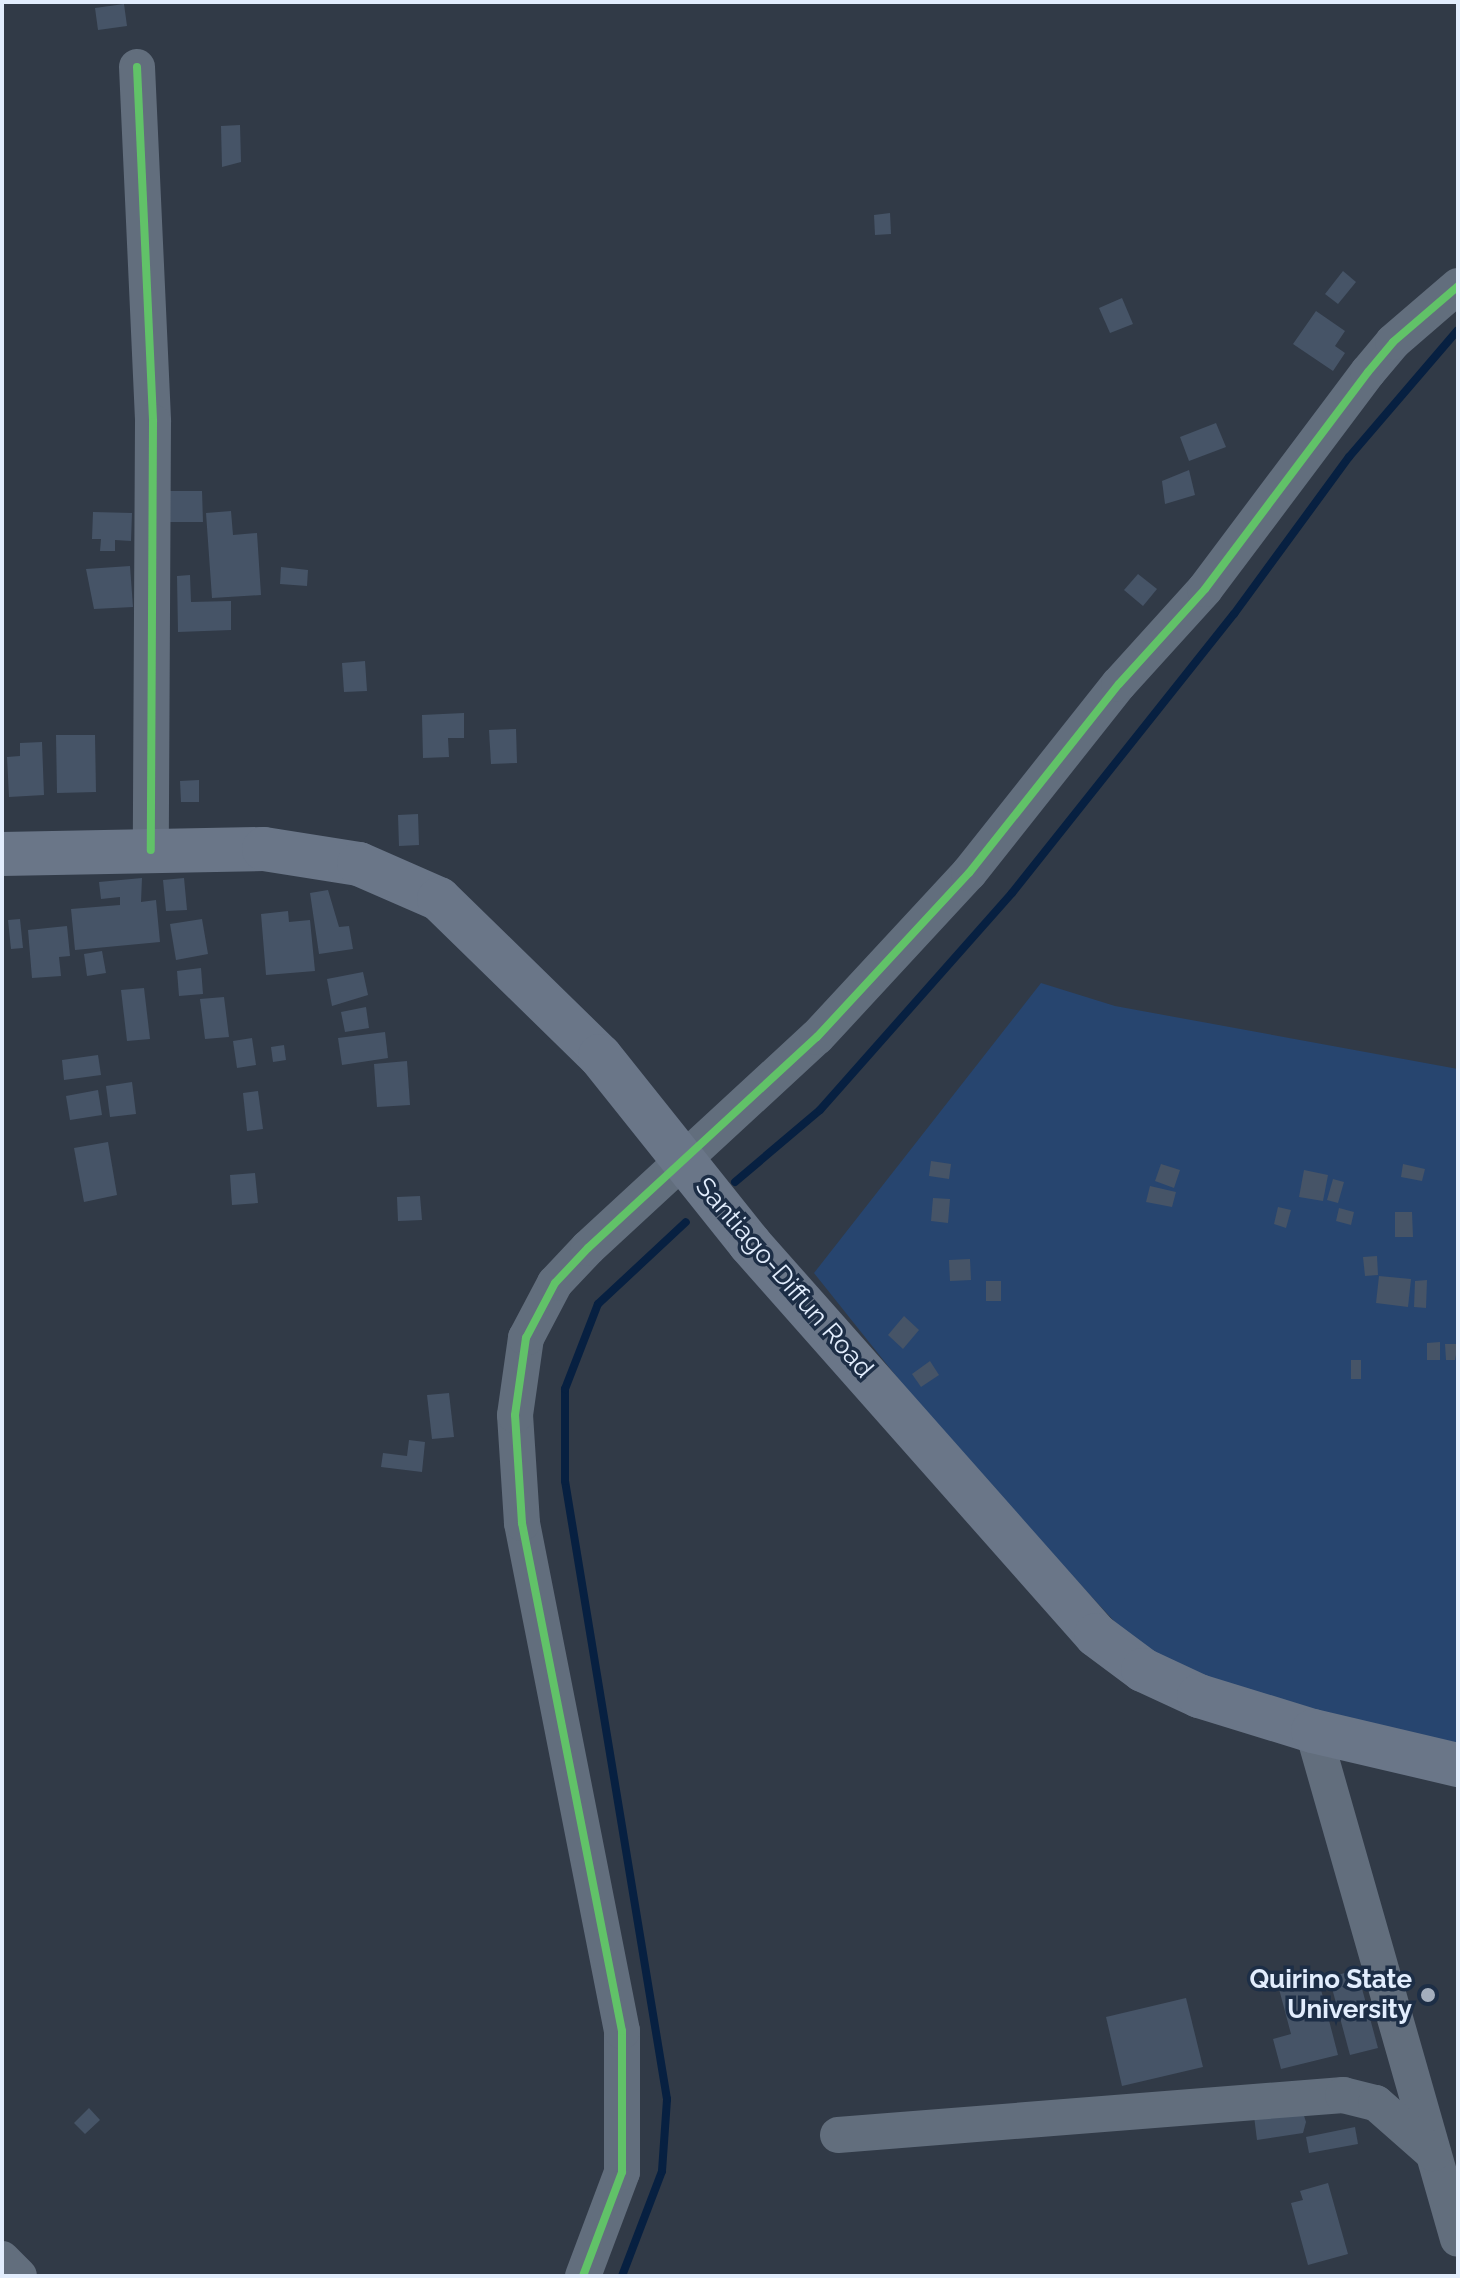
<!DOCTYPE html>
<html>
<head>
<meta charset="utf-8">
<style>
	body { margin:0 }
	#map { position:relative; width:1460px; height:2278px; overflow:hidden; background:#313a47; font-family:Raleway,sans-serif }
	div>[style] { position:absolute }
	.green>* { inset:0; background:#27456f }
	.stream>* { height:8px; margin:-4px; padding:0 4px; transform-origin:4px; border-radius:4px; background:#072041 }
	.building>* { inset:0; background:#465467 }
	.minor>* { height:36px; margin:-18px; padding:0 18px; transform-origin:18px; border-radius:18px; background:#626e7d }
	.major>* { height:44px; margin:-22px; padding:0 22px; transform-origin:22px; border-radius:22px; background:#6a7688 }
	.cycleway>* { height:8px; margin:-4px; padding:0 4px; transform-origin:4px; border-radius:4px; background:#61c268 }
	.dots>* { width:22px; height:22px; translate:-50% -50%; box-sizing:border-box; border:4px solid #1d2e46; border-radius:50% }
	span { translate:-50% -50%; white-space:nowrap; text-align:center; line-height:1.15; -webkit-text-stroke:7px #1d2e46; paint-order:stroke }
	.street-label { font-size:26px; color:#e2edfd }
	.poi-label { font-size:26px; color:#e2edfd; font-weight:700 }
	.right { translate:-100% -50%; text-align:right }
	.frame { position:absolute; inset:0; border:4px solid #e2edfd; pointer-events:none }
</style>
</head>
<body>
<div id="map">
	<div class="green">
		<div style="clip-path:polygon(1041px 983px,1115px 1006px,1458px 1069px,1458px 1743px,1361px 1725px,1184px 1669px,1127px 1635px,951px 1445px,814px 1273px)"></div>
	</div>
	<div class="stream">
		<div style="left:735px;top:1182px;width:111px;rotate:-40.3deg"></div>
		<div style="left:820px;top:1110px;width:290px;rotate:-48.5deg"></div>
		<div style="left:1012px;top:893px;width:357px;rotate:-51.5deg"></div>
		<div style="left:1234px;top:614px;width:195px;rotate:-53.8deg"></div>
		<div style="left:1349px;top:457px;width:167px;rotate:-49.4deg"></div>
		<div style="left:622px;top:2276px;width:112px;rotate:-69.1deg"></div>
		<div style="left:662px;top:2171px;width:72px;rotate:-86deg"></div>
		<div style="left:667px;top:2099px;width:626px;rotate:-99.37deg"></div>
		<div style="left:565px;top:1481px;width:92px;rotate:-90deg"></div>
		<div style="left:565px;top:1389px;width:91px;rotate:-68.8deg"></div>
		<div style="left:598px;top:1304px;width:120px;rotate:-43deg"></div>
	</div>
	<div class="building">
		<div style="clip-path:polygon(124px 4px,127px 26px,98px 30px,95px 8px)"></div>
		<div style="clip-path:polygon(240px 125px,241px 162px,222px 167px,221px 126px)"></div>
		<div style="clip-path:polygon(890px 213px,891px 234px,875px 235px,874px 215px)"></div>
		<div style="clip-path:polygon(1343px 271px,1356px 282px,1338px 304px,1325px 294px)"></div>
		<div style="clip-path:polygon(1122px 298px,1133px 324px,1110px 333px,1099px 308px)"></div>
		<div style="clip-path:polygon(1316px 311px,1345px 331px,1335px 346px,1345px 353px,1333px 371px,1293px 344px)"></div>
		<div style="clip-path:polygon(1216px 423px,1226px 447px,1189px 461px,1180px 437px)"></div>
		<div style="clip-path:polygon(1189px 470px,1195px 495px,1165px 504px,1162px 481px)"></div>
		<div style="clip-path:polygon(164px 491px,202px 491px,203px 522px,164px 522px)"></div>
		<div style="clip-path:polygon(231px 511px,233px 535px,257px 533px,261px 595px,212px 598px,206px 513px)"></div>
		<div style="clip-path:polygon(93px 512px,132px 513px,131px 541px,115px 540px,115px 551px,100px 551px,101px 539px,92px 539px)"></div>
		<div style="clip-path:polygon(130px 566px,133px 607px,94px 609px,86px 569px)"></div>
		<div style="clip-path:polygon(281px 567px,308px 570px,307px 586px,280px 584px)"></div>
		<div style="clip-path:polygon(1138px 574px,1157px 589px,1143px 606px,1124px 590px)"></div>
		<div style="clip-path:polygon(190px 575px,191px 602px,231px 601px,231px 630px,178px 632px,177px 576px)"></div>
		<div style="clip-path:polygon(365px 661px,367px 691px,344px 692px,342px 663px)"></div>
		<div style="clip-path:polygon(464px 713px,464px 738px,448px 738px,449px 757px,423px 758px,422px 715px)"></div>
		<div style="clip-path:polygon(516px 729px,517px 763px,491px 764px,489px 730px)"></div>
		<div style="clip-path:polygon(56px 735px,95px 735px,96px 792px,57px 793px)"></div>
		<div style="clip-path:polygon(42px 742px,44px 795px,9px 797px,7px 757px,20px 756px,20px 743px)"></div>
		<div style="clip-path:polygon(199px 780px,199px 802px,181px 802px,180px 781px)"></div>
		<div style="clip-path:polygon(418px 814px,419px 845px,399px 846px,398px 815px)"></div>
		<div style="clip-path:polygon(142px 878px,141px 902px,156px 900px,160px 942px,75px 950px,71px 909px,120px 905px,120px 897px,101px 899px,99px 882px)"></div>
		<div style="clip-path:polygon(184px 878px,187px 910px,166px 911px,163px 880px)"></div>
		<div style="clip-path:polygon(328px 890px,339px 927px,349px 926px,353px 949px,319px 954px,310px 893px)"></div>
		<div style="clip-path:polygon(288px 911px,289px 922px,310px 920px,315px 971px,266px 975px,261px 914px)"></div>
		<div style="clip-path:polygon(20px 919px,23px 948px,11px 949px,8px 920px)"></div>
		<div style="clip-path:polygon(202px 919px,208px 954px,176px 960px,170px 924px)"></div>
		<div style="clip-path:polygon(67px 926px,70px 956px,59px 957px,61px 976px,32px 978px,28px 930px)"></div>
		<div style="clip-path:polygon(102px 951px,106px 973px,87px 976px,84px 954px)"></div>
		<div style="clip-path:polygon(201px 968px,203px 994px,179px 996px,177px 971px)"></div>
		<div style="clip-path:polygon(363px 972px,368px 995px,332px 1006px,327px 979px)"></div>
		<div style="clip-path:polygon(144px 988px,150px 1039px,127px 1041px,121px 990px)"></div>
		<div style="clip-path:polygon(224px 997px,229px 1037px,205px 1039px,200px 999px)"></div>
		<div style="clip-path:polygon(366px 1007px,369px 1028px,345px 1032px,341px 1012px)"></div>
		<div style="clip-path:polygon(385px 1032px,388px 1058px,342px 1065px,338px 1038px)"></div>
		<div style="clip-path:polygon(252px 1038px,256px 1065px,237px 1068px,233px 1041px)"></div>
		<div style="clip-path:polygon(284px 1045px,286px 1060px,273px 1062px,271px 1047px)"></div>
		<div style="clip-path:polygon(98px 1055px,101px 1075px,64px 1080px,62px 1060px)"></div>
		<div style="clip-path:polygon(407px 1061px,410px 1105px,377px 1107px,374px 1064px)"></div>
		<div style="clip-path:polygon(132px 1082px,136px 1114px,110px 1117px,106px 1086px)"></div>
		<div style="clip-path:polygon(98px 1090px,102px 1115px,70px 1120px,66px 1096px)"></div>
		<div style="clip-path:polygon(258px 1091px,263px 1129px,247px 1131px,243px 1093px)"></div>
		<div style="clip-path:polygon(108px 1142px,117px 1195px,84px 1202px,74px 1148px)"></div>
		<div style="clip-path:polygon(931px 1161px,951px 1164px,949px 1179px,929px 1176px)"></div>
		<div style="clip-path:polygon(1161px 1164px,1180px 1170px,1174px 1188px,1155px 1181px)"></div>
		<div style="clip-path:polygon(1403px 1164px,1425px 1169px,1422px 1181px,1401px 1177px)"></div>
		<div style="clip-path:polygon(1304px 1170px,1328px 1175px,1323px 1201px,1299px 1197px)"></div>
		<div style="clip-path:polygon(255px 1173px,258px 1203px,232px 1205px,230px 1175px)"></div>
		<div style="clip-path:polygon(1333px 1179px,1344px 1182px,1338px 1203px,1327px 1200px)"></div>
		<div style="clip-path:polygon(1150px 1186px,1176px 1192px,1172px 1207px,1146px 1202px)"></div>
		<div style="clip-path:polygon(420px 1196px,422px 1220px,398px 1221px,397px 1197px)"></div>
		<div style="clip-path:polygon(933px 1198px,950px 1199px,948px 1223px,931px 1221px)"></div>
		<div style="clip-path:polygon(1278px 1207px,1291px 1210px,1286px 1228px,1274px 1224px)"></div>
		<div style="clip-path:polygon(1339px 1208px,1354px 1212px,1351px 1225px,1336px 1221px)"></div>
		<div style="clip-path:polygon(1395px 1212px,1412px 1212px,1413px 1237px,1395px 1237px)"></div>
		<div style="clip-path:polygon(1377px 1256px,1378px 1275px,1365px 1276px,1363px 1257px)"></div>
		<div style="clip-path:polygon(970px 1259px,971px 1280px,950px 1281px,949px 1260px)"></div>
		<div style="clip-path:polygon(1379px 1276px,1411px 1279px,1408px 1307px,1376px 1303px)"></div>
		<div style="clip-path:polygon(1427px 1280px,1426px 1308px,1414px 1307px,1415px 1281px)"></div>
		<div style="clip-path:polygon(986px 1281px,1001px 1281px,1001px 1301px,986px 1301px)"></div>
		<div style="clip-path:polygon(904px 1316px,919px 1330px,903px 1349px,888px 1335px)"></div>
		<div style="clip-path:polygon(1440px 1342px,1440px 1360px,1427px 1360px,1427px 1343px)"></div>
		<div style="clip-path:polygon(1445px 1344px,1458px 1344px,1455px 1360px,1446px 1360px)"></div>
		<div style="clip-path:polygon(1351px 1360px,1361px 1360px,1361px 1379px,1351px 1379px)"></div>
		<div style="clip-path:polygon(930px 1361px,939px 1375px,921px 1387px,912px 1374px)"></div>
		<div style="clip-path:polygon(449px 1393px,454px 1437px,432px 1439px,427px 1395px)"></div>
		<div style="clip-path:polygon(409px 1440px,425px 1442px,422px 1472px,381px 1467px,383px 1453px,407px 1456px)"></div>
		<div style="clip-path:polygon(1357px 1970px,1378px 2048px,1350px 2055px,1329px 1977px)"></div>
		<div style="clip-path:polygon(1318px 1978px,1338px 2055px,1281px 2069px,1273px 2039px,1291px 2034px,1279px 1989px)"></div>
		<div style="clip-path:polygon(1186px 1998px,1203px 2067px,1122px 2086px,1106px 2017px)"></div>
		<div style="clip-path:polygon(1300px 2103px,1306px 2122px,1303px 2133px,1257px 2140px,1254px 2116px)"></div>
		<div style="clip-path:polygon(89px 2108px,100px 2120px,85px 2134px,74px 2123px)"></div>
		<div style="clip-path:polygon(1355px 2127px,1358px 2144px,1309px 2153px,1306px 2137px)"></div>
		<div style="clip-path:polygon(1328px 2183px,1348px 2254px,1308px 2265px,1291px 2203px,1303px 2200px,1300px 2191px)"></div>
	</div>
	<div class="minor">
		<div style="left:137px;top:67px;width:355px;rotate:87.4deg"></div>
		<div style="left:153px;top:422px;width:428px;rotate:90.3deg"></div>
		<div style="left:1313px;top:1731px;width:528px;rotate:74.07deg"></div>
		<div style="left:838px;top:2135px;width:507px;rotate:-4.53deg"></div>
		<div style="left:1343px;top:2095px;width:34px;rotate:14deg"></div>
		<div style="left:1376px;top:2103px;width:76px;rotate:41.3deg"></div>
		<div style="left:2px;top:2259px;width:24px;rotate:45deg"></div>
		<div style="left:583px;top:2276px;width:111px;rotate:-69.4deg"></div>
		<div style="left:622px;top:2172px;width:141px;rotate:-90deg"></div>
		<div style="left:622px;top:2031px;width:518px;rotate:-101.14deg"></div>
		<div style="left:522px;top:1523px;width:108px;rotate:-93.7deg"></div>
		<div style="left:515px;top:1415px;width:78px;rotate:-81.9deg"></div>
		<div style="left:526px;top:1338px;width:62px;rotate:-62.2deg"></div>
		<div style="left:555px;top:1283px;width:48px;rotate:-46.7deg"></div>
		<div style="left:588px;top:1248px;width:311px;rotate:-42.7deg"></div>
		<div style="left:817px;top:1037px;width:224px;rotate:-47.2deg"></div>
		<div style="left:969px;top:873px;width:241px;rotate:-51.6deg"></div>
		<div style="left:1119px;top:684px;width:128px;rotate:-47.8deg"></div>
		<div style="left:1205px;top:589px;width:271px;rotate:-53.1deg"></div>
		<div style="left:1368px;top:372px;width:39px;rotate:-50deg"></div>
		<div style="left:1393px;top:342px;width:86px;rotate:-40.7deg"></div>
	</div>
	<div class="major">
		<div style="left:2px;top:854px;width:262px;rotate:-1.1deg"></div>
		<div style="left:264px;top:849px;width:96px;rotate:9deg"></div>
		<div style="left:359px;top:864px;width:87px;rotate:23.6deg"></div>
		<div style="left:439px;top:899px;width:225px;rotate:44.3deg"></div>
		<div style="left:600px;top:1056px;width:241px;rotate:51.4deg"></div>
		<div style="left:750px;top:1244px;width:522px;rotate:48.49deg"></div>
		<div style="left:1096px;top:1635px;width:59px;rotate:36.7deg"></div>
		<div style="left:1143px;top:1670px;width:62px;rotate:24.9deg"></div>
		<div style="left:1199px;top:1696px;width:119px;rotate:17.1deg"></div>
		<div style="left:1313px;top:1731px;width:149px;rotate:13.2deg"></div>
	</div>
	<div class="cycleway">
		<div style="left:137px;top:67px;width:355px;rotate:87.4deg"></div>
		<div style="left:153px;top:422px;width:428px;rotate:90.3deg"></div>
		<div style="left:583px;top:2276px;width:111px;rotate:-69.4deg"></div>
		<div style="left:622px;top:2172px;width:141px;rotate:-90deg"></div>
		<div style="left:622px;top:2031px;width:518px;rotate:-101.14deg"></div>
		<div style="left:522px;top:1523px;width:108px;rotate:-93.7deg"></div>
		<div style="left:515px;top:1415px;width:78px;rotate:-81.9deg"></div>
		<div style="left:526px;top:1338px;width:62px;rotate:-62.2deg"></div>
		<div style="left:555px;top:1283px;width:48px;rotate:-46.7deg"></div>
		<div style="left:588px;top:1248px;width:311px;rotate:-42.7deg"></div>
		<div style="left:817px;top:1037px;width:224px;rotate:-47.2deg"></div>
		<div style="left:969px;top:873px;width:241px;rotate:-51.6deg"></div>
		<div style="left:1119px;top:684px;width:128px;rotate:-47.8deg"></div>
		<div style="left:1205px;top:589px;width:271px;rotate:-53.1deg"></div>
		<div style="left:1368px;top:372px;width:39px;rotate:-50deg"></div>
		<div style="left:1393px;top:342px;width:86px;rotate:-40.7deg"></div>
	</div>
	<div class="dots">
		<div style="left:1428px;top:1995px;background:#a4aebd"></div>
	</div>
	<div class="street-label">
		<span style="left:784px;top:1278px;rotate:49deg">Santiago-Diffun Road</span>
	</div>
	<div class="poi-label">
		<span class="right" style="left:1412px;top:1995px">Quirino State<br>University</span>
	</div>
	<div class="frame"></div>
</div>
</body>
</html>
